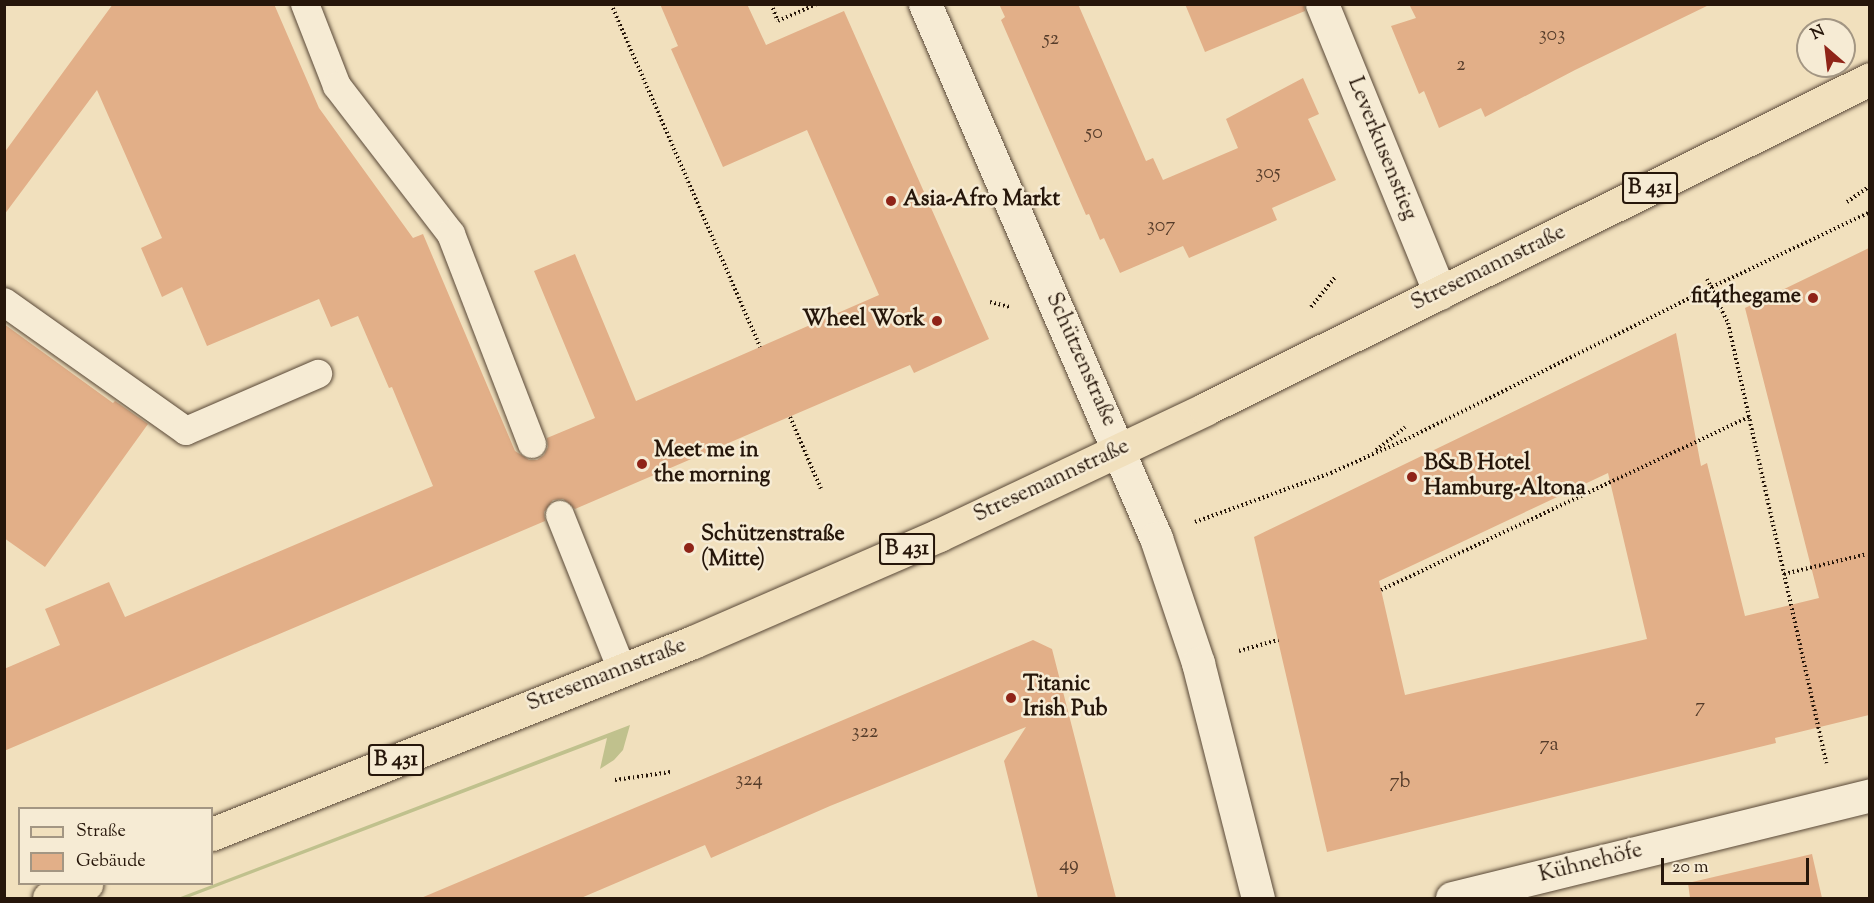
<!DOCTYPE html>
<html>
<head>
<meta charset="utf-8">
<style>
	body { margin:0 }
	#map { position:relative; width:1874px; height:903px; overflow:hidden; background:#f1e0bd; font-family:"Sorts Mill Goudy",serif }
	div>[style] { position:absolute }
	.green>* { inset:0; background:#c0c18d }
	.building>* { inset:0; background:#e2af88 }
	.path>* { height:4px; margin-top:-2px; transform-origin:0; background:repeating-linear-gradient(90deg,#26160a 0 1.5px,transparent 0 4.5px) }
	.roads { filter:drop-shadow(0 0 2px #594837) drop-shadow(0 0 2px #594837) }
	.lane>* { height:28px; margin:-14px; padding:0 14px; transform-origin:14px; border-radius:14px; background:#f6ebd4 }
	.street>* { height:33px; margin:-16.5px; padding:0 16.5px; transform-origin:16.5px; border-radius:16.5px; background:#f6ebd4 }
	.primary>* { height:33px; margin:-16.5px; padding:0 16.5px; transform-origin:16.5px; border-radius:16.5px; background:#f1e0bd }
	.dots>* { width:16px; height:16px; translate:-50% -50%; box-sizing:border-box; border:3px solid #f6ebd4; border-radius:50% }
	span { translate:-50% -50%; white-space:nowrap; text-align:center; line-height:1.15; -webkit-text-stroke:5px #f6ebd4; paint-order:stroke }
	.number-label { font-size:20px; color:#553c2a }
	.number-label span { -webkit-text-stroke-width:0 }
	.shield-label span { padding:2px 4px; background:#f6ebd4; border:2px solid; border-radius:4px; -webkit-text-stroke-width:0 }
	.shield-label { font-size:21px; color:#26160a; font-weight:700 }
	.street-label { font-size:22px; color:#26160a }
	.poi-label { font-size:22px; color:#26160a; font-weight:700 }
	.left { translate:0 -50%; text-align:left }
	.right { translate:-100% -50%; text-align:right }
	.frame { position:absolute; inset:0; border:6px solid #26160a; pointer-events:none }
	.legend { position:absolute; left:18px; top:807px; width:195px; height:78px; box-sizing:border-box; background:#f6ebd4; border:2px solid #a39683; margin:0; padding:8px 10px; list-style:none; font-size:18px; color:#26160a }
	.legend li { display:flex; align-items:center; gap:12px; height:30px }
	.legend b { width:30px; border:2px solid #a39683 }
	.north { position:absolute; left:1796px; top:18px; width:60px; height:60px; box-sizing:border-box; background:#f6ebd4; border:2px solid #a39683; border-radius:50%; rotate:332deg; font-size:16px; font-weight:700; line-height:24px; text-align:center; color:#26160a }
	.north::after { content:''; display:block; margin:auto; width:21px; height:27px; background:#8f2418; clip-path:polygon(50% 0,100% 100%,50% 72%,0 100%) }
	.scale { position:absolute; left:1661px; top:858px; width:148px; height:27px; box-sizing:border-box; border:3px solid #26160a; border-top:0; padding-left:8px; font-size:18px; line-height:21px; white-space:nowrap; color:#26160a; -webkit-text-stroke:4px #f6ebd4; paint-order:stroke }
</style>
</head>
<body>
<div id="map">
	<div class="green">
		<div style="clip-path:polygon(630px 725px,623px 750px,614px 760px,600px 769px,607px 738px,187px 898px,178px 898px)"></div>
	</div>
	<div class="building">
		<div style="clip-path:polygon(113px 4px,274px 4px,319px 108px,413px 238px,423px 234px,515px 451px,529px 460px,537px 460px,544px 455px,548px 447px,547px 438px,595px 418px,534px 271px,575px 254px,636px 401px,879px 295px,807px 130px,723px 167px,671px 49px,678px 46px,660px 4px,747px 4px,766px 45px,844px 11px,989px 339px,914px 373px,910px 365px,575px 509px,563px 499px,553px 500px,544px 512px,545px 521px,4px 751px,4px 669px,60px 645px,45px 609px,109px 582px,125px 617px,433px 486px,392px 387px,389px 388px,358px 316px,331px 327px,319px 299px,207px 346px,182px 287px,162px 297px,141px 248px,162px 238px,97px 90px,4px 215px,4px 153px)"></div>
		<div style="clip-path:polygon(999px 4px,1078px 4px,1146px 161px,1153px 158px,1163px 180px,1238px 148px,1226px 119px,1303px 78px,1319px 114px,1308px 119px,1336px 180px,1272px 208px,1277px 220px,1189px 258px,1183px 246px,1120px 273px,1104px 238px,1100px 240px,1089px 214px,1086px 215px,1001px 20px,1005px 17px)"></div>
		<div style="clip-path:polygon(1185px 4px,1304px 4px,1305px 11px,1205px 52px)"></div>
		<div style="clip-path:polygon(1409px 4px,1711px 4px,1575px 70px,1485px 117px,1481px 108px,1439px 128px,1424px 91px,1419px 94px,1391px 26px,1416px 18px)"></div>
		<div style="clip-path:polygon(evenodd,1869px 248px,1869px 715px,1775px 738px,1776px 743px,1327px 852px,1254px 537px,1676px 333px,1701px 466px,1707px 463px,1745px 616px,1819px 598px,1745px 308px,1869px 248px,1608px 473px,1647px 639px,1405px 695px,1379px 581px,1608px 473px)"></div>
		<div style="clip-path:polygon(4px 324px,113px 403px,115px 401px,148px 424px,45px 567px,4px 538px)"></div>
		<div style="clip-path:polygon(1033px 640px,1052px 649px,1116px 898px,1038px 898px,1004px 761px,1026px 727px,830px 806px,711px 858px,705px 845px,581px 898px,421px 898px)"></div>
		<div style="clip-path:polygon(1812px 854px,1822px 898px,1690px 898px,1688px 883px)"></div>
	</div>
	<div class="path">
		<div style="left:611px;top:4px;width:374px;rotate:66.5deg"></div>
		<div style="left:771px;top:4px;width:18px;rotate:68deg"></div>
		<div style="left:778px;top:21px;width:43px;rotate:-23.6deg"></div>
		<div style="left:1847px;top:202px;width:28px;rotate:-35deg"></div>
		<div style="left:1707px;top:279px;width:49px;rotate:64.5deg"></div>
		<div style="left:1728px;top:323px;width:451px;rotate:77.4deg"></div>
		<div style="left:990px;top:302px;width:21px;rotate:14deg"></div>
		<div style="left:1311px;top:307px;width:38px;rotate:-51deg"></div>
		<div style="left:790px;top:417px;width:78px;rotate:66.7deg"></div>
		<div style="left:1376px;top:450px;width:37px;rotate:-38deg"></div>
		<div style="left:1195px;top:522px;width:145px;rotate:-19.8deg"></div>
		<div style="left:1331px;top:473px;width:85px;rotate:-24.2deg"></div>
		<div style="left:1409px;top:438px;width:339px;rotate:-26.5deg"></div>
		<div style="left:1712px;top:287px;width:175px;rotate:-25.4deg"></div>
		<div style="left:1784px;top:574px;width:85px;rotate:-13.5deg"></div>
		<div style="left:1381px;top:590px;width:407px;rotate:-25.2deg"></div>
		<div style="left:1239px;top:651px;width:41px;rotate:-15.8deg"></div>
		<div style="left:615px;top:780px;width:56px;rotate:-8.3deg"></div>
	</div>
	<div class="roads">
		<div class="lane">
			<div style="left:305px;top:4px;width:88px;rotate:68.7deg"></div>
			<div style="left:337px;top:86px;width:187px;rotate:52.4deg"></div>
			<div style="left:451px;top:234px;width:225px;rotate:68.9deg"></div>
			<div style="left:4px;top:302px;width:223px;rotate:35.3deg"></div>
			<div style="left:186px;top:431px;width:144px;rotate:-23.4deg"></div>
			<div style="left:560px;top:515px;width:167px;rotate:68.2deg"></div>
		</div>
		<div class="street">
			<div style="left:925px;top:4px;width:582px;rotate:66.61deg"></div>
			<div style="left:1156px;top:538px;width:132px;rotate:71.4deg"></div>
			<div style="left:1198px;top:663px;width:243px;rotate:75.7deg"></div>
			<div style="left:1322px;top:4px;width:312px;rotate:67.8deg"></div>
			<div style="left:1452px;top:898px;width:431px;rotate:-13.8deg"></div>
		</div>
		<div class="primary">
			<div style="left:212px;top:834px;width:518px;rotate:-21.76deg"></div>
			<div style="left:693px;top:642px;width:268px;rotate:-23.5deg"></div>
			<div style="left:939px;top:535px;width:294px;rotate:-25.3deg"></div>
			<div style="left:1205px;top:409px;width:742px;rotate:-26.39deg"></div>
			<div style="left:49px;top:898px;width:40px;rotate:-21deg"></div>
		</div>
	</div>
	<div class="dots">
		<div style="left:891px;top:201px;background:#8f2418"></div>
		<div style="left:1813px;top:298px;background:#8f2418"></div>
		<div style="left:937px;top:321px;background:#8f2418"></div>
		<div style="left:642px;top:464px;background:#8f2418"></div>
		<div style="left:1412px;top:477px;background:#8f2418"></div>
		<div style="left:689px;top:548px;background:#8f2418"></div>
		<div style="left:1011px;top:698px;background:#8f2418"></div>
	</div>
	<div class="number-label">
		<span style="left:1552px;top:35px">303</span>
		<span style="left:1051px;top:39px">52</span>
		<span style="left:1461px;top:65px">2</span>
		<span style="left:1094px;top:133px">50</span>
		<span style="left:1268px;top:173px">305</span>
		<span style="left:1161px;top:226px">307</span>
		<span style="left:1700px;top:707px">7</span>
		<span style="left:865px;top:732px">322</span>
		<span style="left:1549px;top:745px">7a</span>
		<span style="left:749px;top:780px">324</span>
		<span style="left:1400px;top:782px">7b</span>
		<span style="left:1069px;top:865px">49</span>
	</div>
	<div class="shield-label">
		<span style="left:1650px;top:188px">B 431</span>
		<span style="left:907px;top:549px">B 431</span>
		<span style="left:396px;top:760px">B 431</span>
	</div>
	<div class="street-label">
		<span style="left:1381px;top:149px;rotate:68deg">Leverkusenstieg</span>
		<span style="left:1489px;top:269px;rotate:-26deg">Stresemannstraße</span>
		<span style="left:1080px;top:360px;rotate:66deg">Schützenstraße</span>
		<span style="left:1052px;top:482px;rotate:-25deg">Stresemannstraße</span>
		<span style="left:607px;top:676px;rotate:-21deg">Stresemannstraße</span>
		<span style="left:1591px;top:864px;rotate:-14deg">Kühnehöfe</span>
	</div>
	<div class="poi-label">
		<span class="left" style="left:903px;top:201px">Asia-Afro Markt</span>
		<span class="right" style="left:1801px;top:298px">fit4thegame</span>
		<span class="right" style="left:925px;top:321px">Wheel Work</span>
		<span class="left" style="left:654px;top:464px">Meet me in<br>the morning</span>
		<span class="left" style="left:1424px;top:477px">B&amp;B Hotel<br>Hamburg-Altona</span>
		<span class="left" style="left:701px;top:548px">Schützenstraße<br>(Mitte)</span>
		<span class="left" style="left:1023px;top:698px">Titanic<br>Irish Pub</span>
	</div>
	<div class="frame"></div>
	<ul class="legend">
	<li><b style="height:8px;background:#f1e0bd"></b>Straße</li>
	<li><b style="height:16px;background:#e2af88"></b>Gebäude</li>
	</ul>
	<div class="north">N</div>
	<div class="scale">20 m</div>
</div>
</body>
</html>
